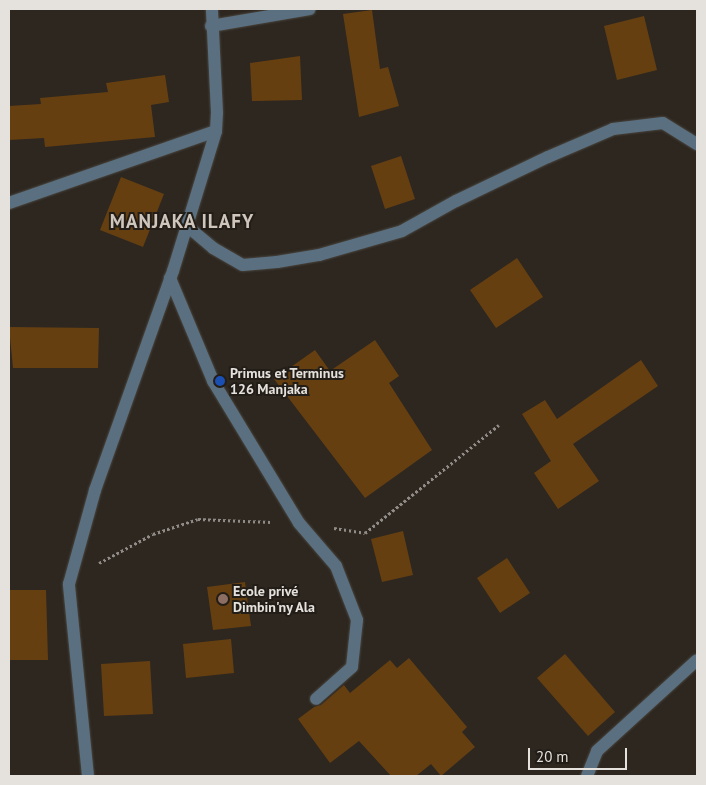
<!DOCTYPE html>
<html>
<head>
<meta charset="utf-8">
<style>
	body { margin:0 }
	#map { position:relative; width:706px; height:785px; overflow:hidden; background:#2d2720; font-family:"PT Sans",sans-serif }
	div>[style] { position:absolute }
	.building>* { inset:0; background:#663f11 }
	.path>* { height:3px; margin-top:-1.5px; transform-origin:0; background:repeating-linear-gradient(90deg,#908b86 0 2.5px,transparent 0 5px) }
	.roads { filter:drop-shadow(0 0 1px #4a453e) drop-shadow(0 0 1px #4a453e) }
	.minor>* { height:12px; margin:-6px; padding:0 6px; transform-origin:6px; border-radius:6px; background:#5a7080 }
	.dots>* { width:14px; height:14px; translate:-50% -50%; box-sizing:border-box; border:2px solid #231d17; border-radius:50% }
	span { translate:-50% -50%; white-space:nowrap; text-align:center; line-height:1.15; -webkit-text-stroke:4px #231d17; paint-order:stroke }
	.poi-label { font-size:14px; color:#e5e1dd; font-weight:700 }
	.left { translate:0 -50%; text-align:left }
	.district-label { font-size:19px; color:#cec6bd; font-weight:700; letter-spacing:1px }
	.frame { position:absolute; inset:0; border:10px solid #e5e1dd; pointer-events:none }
	.scale { position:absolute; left:528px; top:748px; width:99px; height:22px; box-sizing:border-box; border:2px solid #e5e1dd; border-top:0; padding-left:6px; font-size:15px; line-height:18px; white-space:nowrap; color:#e5e1dd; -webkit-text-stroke:4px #231d17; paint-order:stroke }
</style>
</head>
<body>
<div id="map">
	<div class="building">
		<div style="clip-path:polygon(372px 10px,380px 69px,388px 67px,399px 106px,359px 117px,343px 14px)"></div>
		<div style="clip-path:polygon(644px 16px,657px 70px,617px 80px,604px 26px)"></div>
		<div style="clip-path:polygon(300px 56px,302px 100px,252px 101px,250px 63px)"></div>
		<div style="clip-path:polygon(165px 75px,169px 102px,151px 105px,155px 137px,45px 147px,44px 138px,9px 140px,9px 106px,41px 104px,40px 98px,108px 92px,106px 83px)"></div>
		<div style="clip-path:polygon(401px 156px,415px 199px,385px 209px,371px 166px)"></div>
		<div style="clip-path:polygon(121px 177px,164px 194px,143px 247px,100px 230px)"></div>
		<div style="clip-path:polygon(517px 258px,543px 297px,496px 328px,470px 290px)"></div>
		<div style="clip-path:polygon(9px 327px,99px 328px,98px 368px,13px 368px)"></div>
		<div style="clip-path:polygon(375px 340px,399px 376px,389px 383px,432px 450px,365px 498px,274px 379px,315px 350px,330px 371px)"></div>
		<div style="clip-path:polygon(641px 360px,658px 386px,573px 444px,599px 481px,558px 509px,534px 473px,551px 461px,522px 414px,545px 400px,557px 419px)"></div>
		<div style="clip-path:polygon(403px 531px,413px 575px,382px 582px,371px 539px)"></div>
		<div style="clip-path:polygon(507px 558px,530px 593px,500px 613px,477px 578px)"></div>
		<div style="clip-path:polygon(245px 582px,251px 626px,213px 630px,207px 587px)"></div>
		<div style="clip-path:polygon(9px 590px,46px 590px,48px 660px,9px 660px)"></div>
		<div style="clip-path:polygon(231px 639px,234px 673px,186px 678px,183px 644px)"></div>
		<div style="clip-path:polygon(565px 654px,615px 712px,588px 736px,537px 678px)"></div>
		<div style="clip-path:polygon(409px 658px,467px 727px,462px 732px,475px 747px,441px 776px,431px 764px,416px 776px,391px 776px,359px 741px,330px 763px,298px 719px,314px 707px,321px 705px,344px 685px,350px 693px,390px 660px,397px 668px)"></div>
		<div style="clip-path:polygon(150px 661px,153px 714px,104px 716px,101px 664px)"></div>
	</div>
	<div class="path">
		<div style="left:334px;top:528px;width:31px;rotate:9deg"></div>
		<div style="left:365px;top:533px;width:172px;rotate:-38.9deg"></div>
		<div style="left:99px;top:563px;width:61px;rotate:-28.2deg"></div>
		<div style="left:153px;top:534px;width:47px;rotate:-18.4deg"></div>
		<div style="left:198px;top:519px;width:73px;rotate:2.4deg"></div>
	</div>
	<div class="roads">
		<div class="minor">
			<div style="left:211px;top:26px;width:100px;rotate:-9.7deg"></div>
			<div style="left:9px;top:203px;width:219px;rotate:-19.2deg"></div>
			<div style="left:187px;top:226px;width:34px;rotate:40deg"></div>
			<div style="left:213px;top:248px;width:34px;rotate:30deg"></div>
			<div style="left:243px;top:265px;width:34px;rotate:-5deg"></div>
			<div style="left:277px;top:262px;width:43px;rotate:-9.5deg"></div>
			<div style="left:319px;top:255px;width:86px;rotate:-16.1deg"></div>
			<div style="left:402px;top:231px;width:62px;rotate:-29.1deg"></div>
			<div style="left:456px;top:201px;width:102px;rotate:-25.6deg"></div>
			<div style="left:548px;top:157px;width:71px;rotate:-23.3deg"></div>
			<div style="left:613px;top:129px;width:50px;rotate:-6.8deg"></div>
			<div style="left:663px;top:123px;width:40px;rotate:32deg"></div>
			<div style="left:170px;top:278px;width:112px;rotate:67.3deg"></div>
			<div style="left:213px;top:381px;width:166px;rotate:58.8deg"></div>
			<div style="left:299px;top:523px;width:57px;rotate:49.3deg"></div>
			<div style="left:336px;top:566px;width:58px;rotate:68.7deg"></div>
			<div style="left:357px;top:620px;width:47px;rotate:96.1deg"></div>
			<div style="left:352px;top:667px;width:48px;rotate:138.4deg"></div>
			<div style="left:88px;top:776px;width:193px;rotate:-95.7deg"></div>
			<div style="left:69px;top:584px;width:98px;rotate:-74.5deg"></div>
			<div style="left:95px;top:490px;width:232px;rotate:-70.4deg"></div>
			<div style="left:173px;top:271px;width:146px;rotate:-72.9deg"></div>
			<div style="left:216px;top:131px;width:18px;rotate:-87deg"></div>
			<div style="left:217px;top:113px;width:104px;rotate:-92.8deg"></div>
			<div style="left:587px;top:776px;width:27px;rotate:-68deg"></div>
			<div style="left:597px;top:751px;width:135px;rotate:-42.3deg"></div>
		</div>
	</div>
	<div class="dots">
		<div style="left:220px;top:381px;background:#1a4fb4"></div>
		<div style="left:223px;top:599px;background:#8d6e63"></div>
	</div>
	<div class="poi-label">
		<span class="left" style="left:230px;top:381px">Primus et Terminus<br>126 Manjaka</span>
		<span class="left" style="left:233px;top:599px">Ecole privé<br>Dimbin'ny Ala</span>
	</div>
	<div class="district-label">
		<span style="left:182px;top:222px">MANJAKA ILAFY</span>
	</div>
	<div class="frame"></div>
	<div class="scale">20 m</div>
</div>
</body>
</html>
